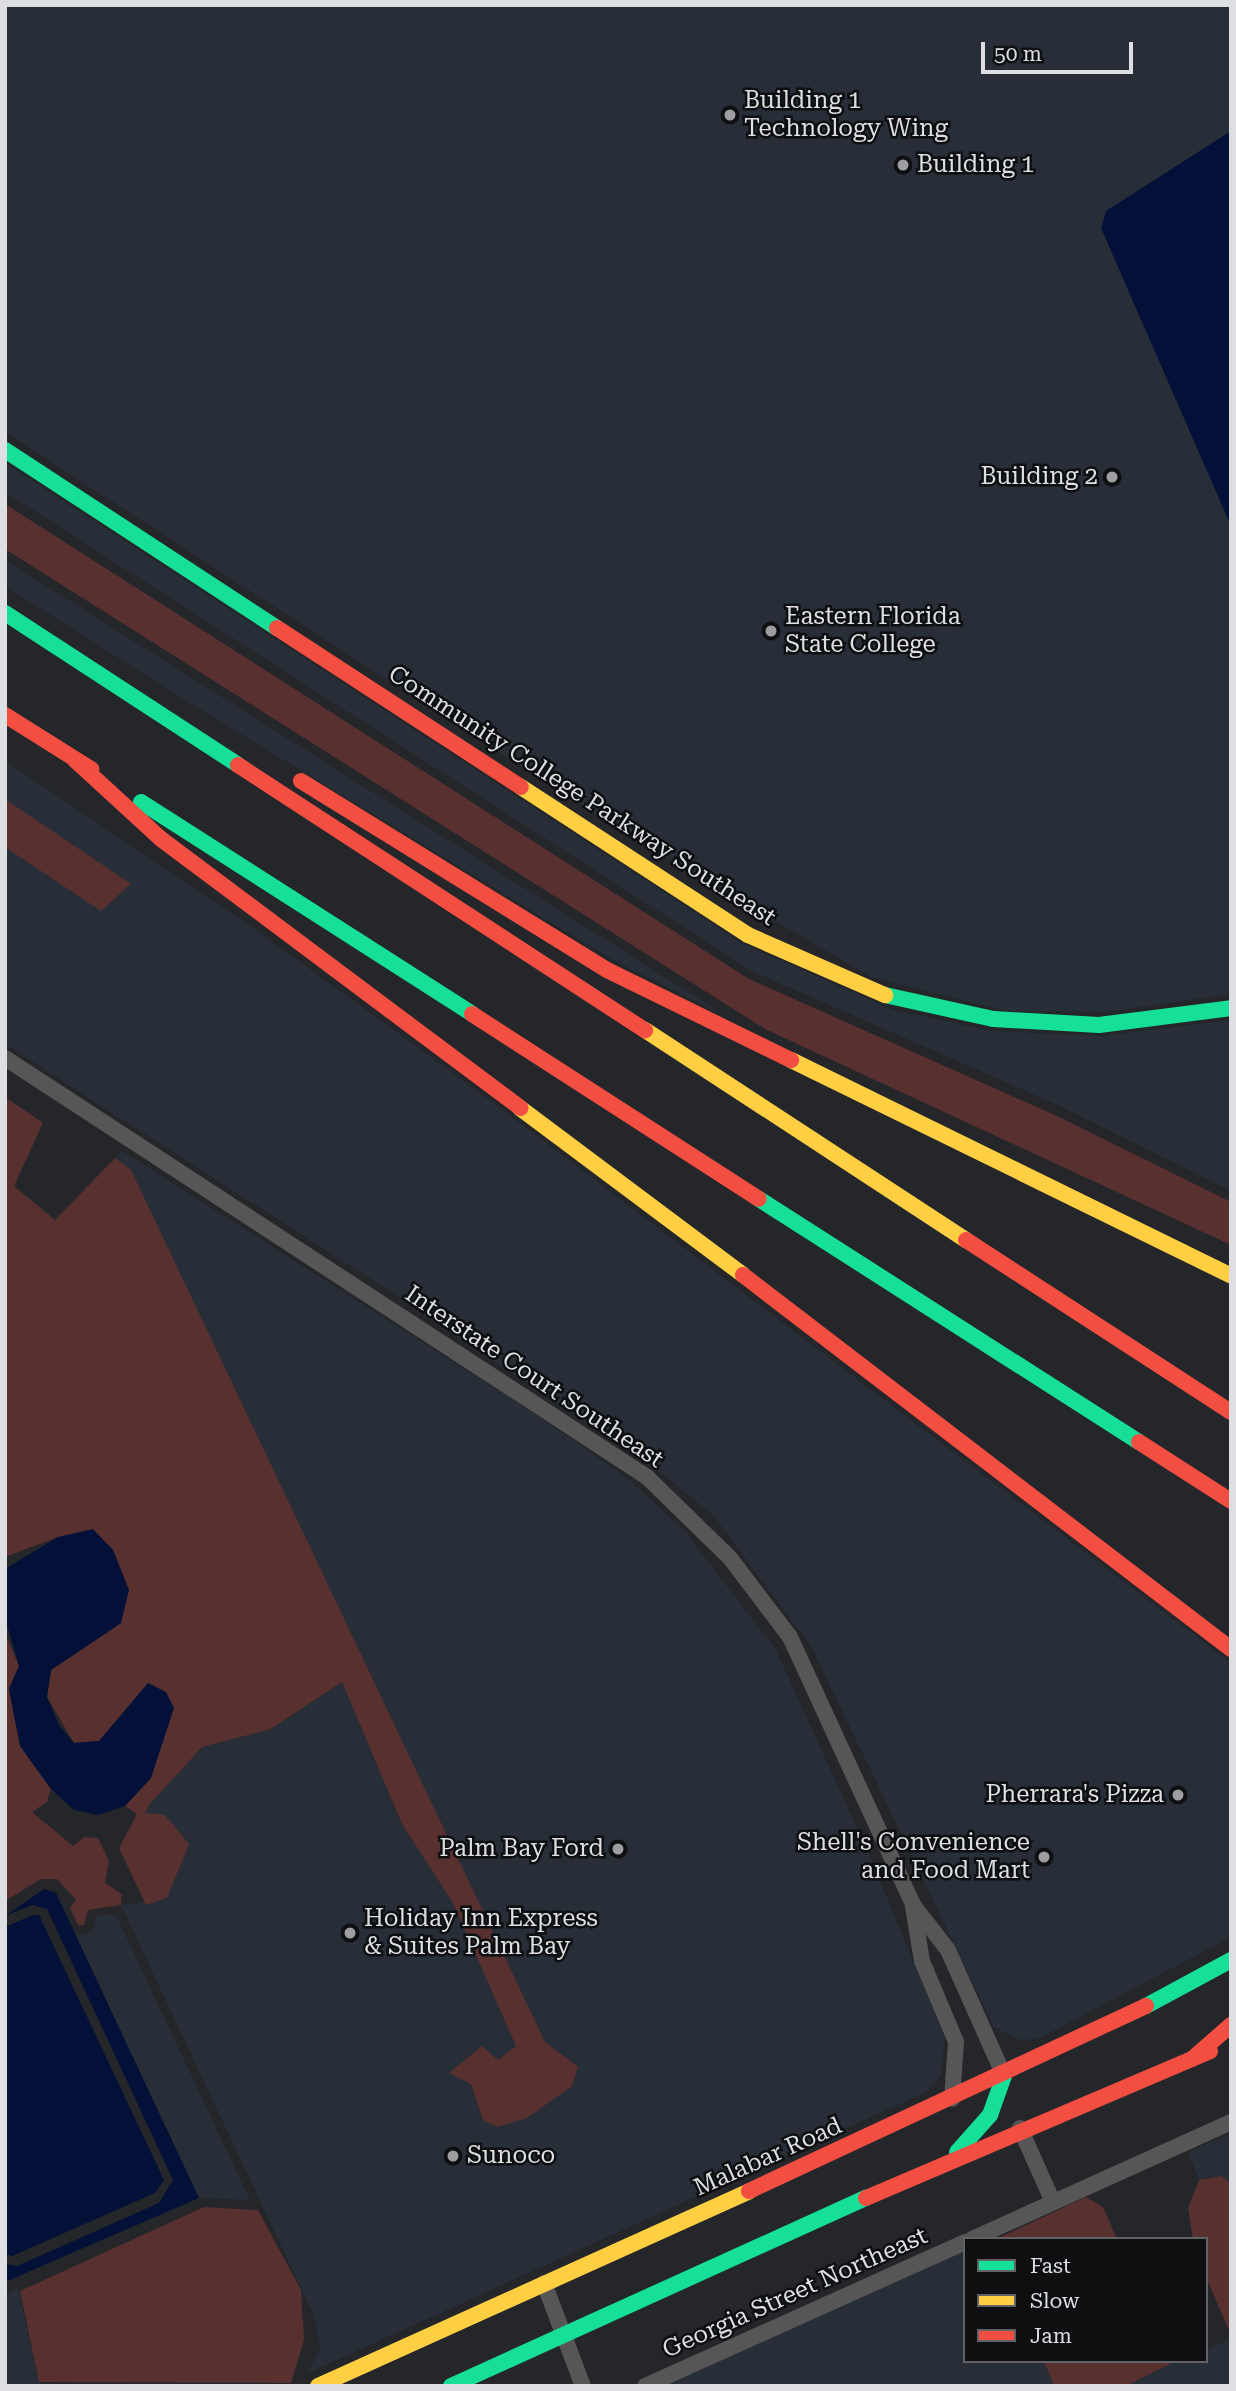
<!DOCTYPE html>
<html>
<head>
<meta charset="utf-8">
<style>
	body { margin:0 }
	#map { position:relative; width:1236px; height:2391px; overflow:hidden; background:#242629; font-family:"Roboto Serif",serif }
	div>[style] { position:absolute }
	.built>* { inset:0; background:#272e38 }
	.green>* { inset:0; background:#583030 }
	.water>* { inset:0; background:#031138 }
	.street>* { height:16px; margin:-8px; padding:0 8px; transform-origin:8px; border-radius:8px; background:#575656 }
	.fast>* { height:16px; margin:-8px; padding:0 8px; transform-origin:8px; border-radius:8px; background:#16e098 }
	.slow>* { height:16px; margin:-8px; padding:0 8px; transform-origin:8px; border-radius:8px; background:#ffcf43 }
	.jam>* { height:16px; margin:-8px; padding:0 8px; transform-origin:8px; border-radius:8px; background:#f24e42 }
	.dots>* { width:19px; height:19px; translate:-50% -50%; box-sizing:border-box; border:4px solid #0d0f11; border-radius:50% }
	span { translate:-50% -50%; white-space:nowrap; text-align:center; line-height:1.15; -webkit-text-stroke:5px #0d0f11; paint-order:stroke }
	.poi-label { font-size:24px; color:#dddfe3 }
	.left { translate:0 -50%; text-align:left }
	.right { translate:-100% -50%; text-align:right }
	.street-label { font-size:24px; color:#dddfe3 }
	.frame { position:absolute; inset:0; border:7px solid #dddfe3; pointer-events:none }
	.legend { position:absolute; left:963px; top:2237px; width:245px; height:126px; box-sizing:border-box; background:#0d0f11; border:2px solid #606265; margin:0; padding:9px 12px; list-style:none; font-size:21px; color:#dddfe3 }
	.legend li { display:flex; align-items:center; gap:14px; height:35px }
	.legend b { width:35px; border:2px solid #606265 }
	.scale { position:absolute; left:981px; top:42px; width:152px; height:32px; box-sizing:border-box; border:4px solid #dddfe3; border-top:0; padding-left:9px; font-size:21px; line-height:24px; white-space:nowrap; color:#dddfe3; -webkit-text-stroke:5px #0d0f11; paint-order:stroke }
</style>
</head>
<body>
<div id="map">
	<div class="built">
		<div style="clip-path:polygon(5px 5px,1231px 5px,1231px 994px,1107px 1012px,1005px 1011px,871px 977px,616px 828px,5px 432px)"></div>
		<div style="clip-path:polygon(5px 463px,743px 944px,893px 1010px,993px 1031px,1099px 1036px,1231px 1020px,1231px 1191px,1060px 1106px,752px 971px,5px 492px)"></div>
		<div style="clip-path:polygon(5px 560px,733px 1020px,611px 959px,185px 700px,5px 586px)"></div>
		<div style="clip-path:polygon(5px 761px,241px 919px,475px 1089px,1231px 1663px,1231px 1937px,1040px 2038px,1021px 2040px,994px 2027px,811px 1646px,713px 1515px,665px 1476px,399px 1297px,5px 1044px)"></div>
		<div style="clip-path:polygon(122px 1151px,535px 1414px,626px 1477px,684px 1530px,776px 1650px,868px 1852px,945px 2038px,941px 2075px,926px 2092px,306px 2374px,320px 2351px,314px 2316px,121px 1905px,167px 1898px,144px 1813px,150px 1804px,202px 1747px,271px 1729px,342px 1682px,402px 1824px,453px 1903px,516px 2046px,471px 2084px,483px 2120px,572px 2086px,578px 2067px,545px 2043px,115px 1158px)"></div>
		<div style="clip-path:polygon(97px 1915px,116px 1915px,250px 2200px,199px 2198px,75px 1935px,91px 1933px)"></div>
		<div style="clip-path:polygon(1231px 2133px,1231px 2183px,1221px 2176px,1199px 2180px,1188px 2152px)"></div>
		<div style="clip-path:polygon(965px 2251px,965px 2361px,1044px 2361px,1054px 2386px,662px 2386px)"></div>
		<div style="clip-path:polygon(18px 2288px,39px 2382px,45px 2386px,5px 2386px,5px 2294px)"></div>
		<div style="clip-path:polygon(1231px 2339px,1231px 2386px,1126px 2386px,1176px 2361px,1206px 2361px,1206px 2349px)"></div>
	</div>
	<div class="green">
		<div style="clip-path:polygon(5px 504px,749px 979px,1057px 1116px,1231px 1202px,1231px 1245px,765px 1029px,5px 549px)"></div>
		<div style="clip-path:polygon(5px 799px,131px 884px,101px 911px,5px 847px)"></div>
		<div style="clip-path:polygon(5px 1097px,43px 1123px,14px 1186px,55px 1220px,115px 1158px,131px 1170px,545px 2042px,578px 2067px,572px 2086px,527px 2118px,497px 2127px,483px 2120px,471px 2084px,449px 2073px,482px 2046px,498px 2060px,516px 2046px,453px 1903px,402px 1824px,342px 1682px,271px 1729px,202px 1747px,150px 1804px,145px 1813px,165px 1815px,189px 1844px,167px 1898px,146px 1905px,119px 1848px,137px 1814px,125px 1806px,151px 1778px,121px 1716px,99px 1741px,74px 1743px,47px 1697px,51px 1670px,121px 1623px,58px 1537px,5px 1557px)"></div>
		<div style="clip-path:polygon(5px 1633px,19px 1666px,9px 1689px,20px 1746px,51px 1789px,47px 1802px,32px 1812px,73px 1846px,84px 1837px,98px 1838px,109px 1861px,105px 1883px,122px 1894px,121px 1905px,88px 1910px,84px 1925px,78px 1925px,70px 1908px,76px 1900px,57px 1879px,41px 1879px,5px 1901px)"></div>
		<div style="clip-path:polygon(1221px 2176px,1231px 2183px,1231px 2335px,1206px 2277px,1206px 2239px,1193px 2239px,1188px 2208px,1199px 2180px)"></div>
		<div style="clip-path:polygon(1086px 2197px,1103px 2207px,1117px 2239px,996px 2239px)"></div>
		<div style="clip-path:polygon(204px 2207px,258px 2210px,301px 2290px,304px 2340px,291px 2383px,39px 2382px,20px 2291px)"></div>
		<div style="clip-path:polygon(1044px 2361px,1172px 2361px,1172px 2363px,1126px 2386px,1054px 2386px)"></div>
	</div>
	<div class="water">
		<div style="clip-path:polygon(1231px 131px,1231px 526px,1101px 228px,1106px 211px)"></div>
		<div style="clip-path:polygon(93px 1529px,113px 1550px,129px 1590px,121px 1623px,51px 1670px,47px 1697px,59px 1725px,74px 1743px,99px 1741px,148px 1683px,166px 1692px,174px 1708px,151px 1778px,125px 1806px,98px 1815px,74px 1810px,51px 1789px,20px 1746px,9px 1689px,19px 1666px,5px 1618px,5px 1569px,58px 1537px)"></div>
		<div style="clip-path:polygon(44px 1889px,56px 1893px,199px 2198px,5px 2282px,5px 2264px,17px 2266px,159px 2203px,173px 2180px,47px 1909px,32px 1905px,5px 1916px)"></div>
		<div style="clip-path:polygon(33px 1915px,39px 1915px,164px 2180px,155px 2193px,12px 2256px,5px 2254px,5px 1927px)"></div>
	</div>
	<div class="street">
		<div style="left:5px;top:1058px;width:767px;rotate:33.13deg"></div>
		<div style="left:647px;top:1477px;width:116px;rotate:44.3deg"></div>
		<div style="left:730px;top:1558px;width:99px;rotate:52.8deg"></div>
		<div style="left:790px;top:1637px;width:295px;rotate:65.3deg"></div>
		<div style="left:913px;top:1905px;width:57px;rotate:52.1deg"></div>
		<div style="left:948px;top:1950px;width:138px;rotate:66deg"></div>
		<div style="left:913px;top:1907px;width:55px;rotate:80.5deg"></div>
		<div style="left:922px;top:1961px;width:88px;rotate:67.2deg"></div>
		<div style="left:956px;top:2042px;width:57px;rotate:94deg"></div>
		<div style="left:1020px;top:2128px;width:81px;rotate:66deg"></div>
		<div style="left:972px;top:2239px;width:284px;rotate:-24.3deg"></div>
		<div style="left:544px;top:2283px;width:110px;rotate:69.3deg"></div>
		<div style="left:645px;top:2386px;width:351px;rotate:-24.2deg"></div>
	</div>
	<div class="fast">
		<div style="left:5px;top:450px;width:325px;rotate:33.2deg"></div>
		<div style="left:5px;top:613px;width:278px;rotate:33.1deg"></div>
		<div style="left:141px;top:802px;width:393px;rotate:32.6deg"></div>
		<div style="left:885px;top:995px;width:111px;rotate:12.5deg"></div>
		<div style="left:993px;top:1019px;width:106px;rotate:3.2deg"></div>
		<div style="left:1099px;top:1025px;width:133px;rotate:-7.3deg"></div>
		<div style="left:759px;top:1199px;width:451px;rotate:32.6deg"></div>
		<div style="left:1146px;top:2006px;width:97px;rotate:-28.4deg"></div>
		<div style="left:957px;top:2152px;width:50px;rotate:-48.3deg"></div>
		<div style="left:990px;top:2115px;width:41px;rotate:-70.3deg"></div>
		<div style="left:451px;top:2386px;width:456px;rotate:-24.4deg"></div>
	</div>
	<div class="slow">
		<div style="left:521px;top:787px;width:271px;rotate:33.1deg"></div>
		<div style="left:748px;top:935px;width:150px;rotate:23.7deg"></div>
		<div style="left:645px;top:1030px;width:384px;rotate:33.2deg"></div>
		<div style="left:791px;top:1060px;width:490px;rotate:26.1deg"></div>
		<div style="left:520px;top:1108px;width:279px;rotate:36.8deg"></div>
		<div style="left:318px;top:2386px;width:473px;rotate:-24.3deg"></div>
	</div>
	<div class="jam">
		<div style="left:277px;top:628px;width:291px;rotate:33.1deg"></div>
		<div style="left:5px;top:715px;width:102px;rotate:32.1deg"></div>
		<div style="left:75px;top:760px;width:117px;rotate:42.6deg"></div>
		<div style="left:161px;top:839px;width:449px;rotate:36.8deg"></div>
		<div style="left:238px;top:765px;width:486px;rotate:33.1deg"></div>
		<div style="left:301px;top:781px;width:360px;rotate:31.7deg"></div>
		<div style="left:607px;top:970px;width:205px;rotate:26.1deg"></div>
		<div style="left:472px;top:1014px;width:341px;rotate:32.8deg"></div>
		<div style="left:966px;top:1240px;width:316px;rotate:33deg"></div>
		<div style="left:743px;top:1275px;width:615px;rotate:37.47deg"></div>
		<div style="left:1139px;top:1442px;width:109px;rotate:32.7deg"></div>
		<div style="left:1192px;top:2059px;width:52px;rotate:-41.1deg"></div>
		<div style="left:749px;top:2191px;width:438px;rotate:-25deg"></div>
		<div style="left:866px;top:2198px;width:374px;rotate:-23.1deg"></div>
	</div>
	<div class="dots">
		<div style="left:730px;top:115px;background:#9c9ea2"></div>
		<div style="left:903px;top:165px;background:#9c9ea2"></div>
		<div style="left:1112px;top:477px;background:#9c9ea2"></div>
		<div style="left:771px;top:631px;background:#9c9ea2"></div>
		<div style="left:1178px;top:1795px;background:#9c9ea2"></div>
		<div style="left:618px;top:1849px;background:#9c9ea2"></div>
		<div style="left:1044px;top:1857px;background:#9c9ea2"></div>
		<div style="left:350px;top:1933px;background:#9c9ea2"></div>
		<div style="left:453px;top:2156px;background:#9c9ea2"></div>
	</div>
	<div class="poi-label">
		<span class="left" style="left:744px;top:115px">Building 1<br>Technology Wing</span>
		<span class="left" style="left:917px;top:165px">Building 1</span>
		<span class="right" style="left:1098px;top:477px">Building 2</span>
		<span class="left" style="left:785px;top:631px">Eastern Florida<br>State College</span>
		<span class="right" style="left:1164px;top:1795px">Pherrara's Pizza</span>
		<span class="right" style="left:1030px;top:1857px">Shell's Convenience<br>and Food Mart</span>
		<span class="right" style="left:604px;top:1849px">Palm Bay Ford</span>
		<span class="left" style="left:364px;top:1933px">Holiday Inn Express<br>&amp; Suites Palm Bay</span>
		<span class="left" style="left:467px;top:2156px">Sunoco</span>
	</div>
	<div class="street-label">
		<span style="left:582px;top:796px;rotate:33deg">Community College Parkway Southeast</span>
		<span style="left:534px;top:1377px;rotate:34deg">Interstate Court Southeast</span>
		<span style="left:768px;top:2157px;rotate:-24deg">Malabar Road</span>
		<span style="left:795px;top:2293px;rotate:-24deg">Georgia Street Northeast</span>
	</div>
	<div class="frame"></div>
	<ul class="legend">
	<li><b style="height:9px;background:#16e098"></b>Fast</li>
	<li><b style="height:9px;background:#ffcf43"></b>Slow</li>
	<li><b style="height:9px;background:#f24e42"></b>Jam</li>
	</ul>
	<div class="scale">50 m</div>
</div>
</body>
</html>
